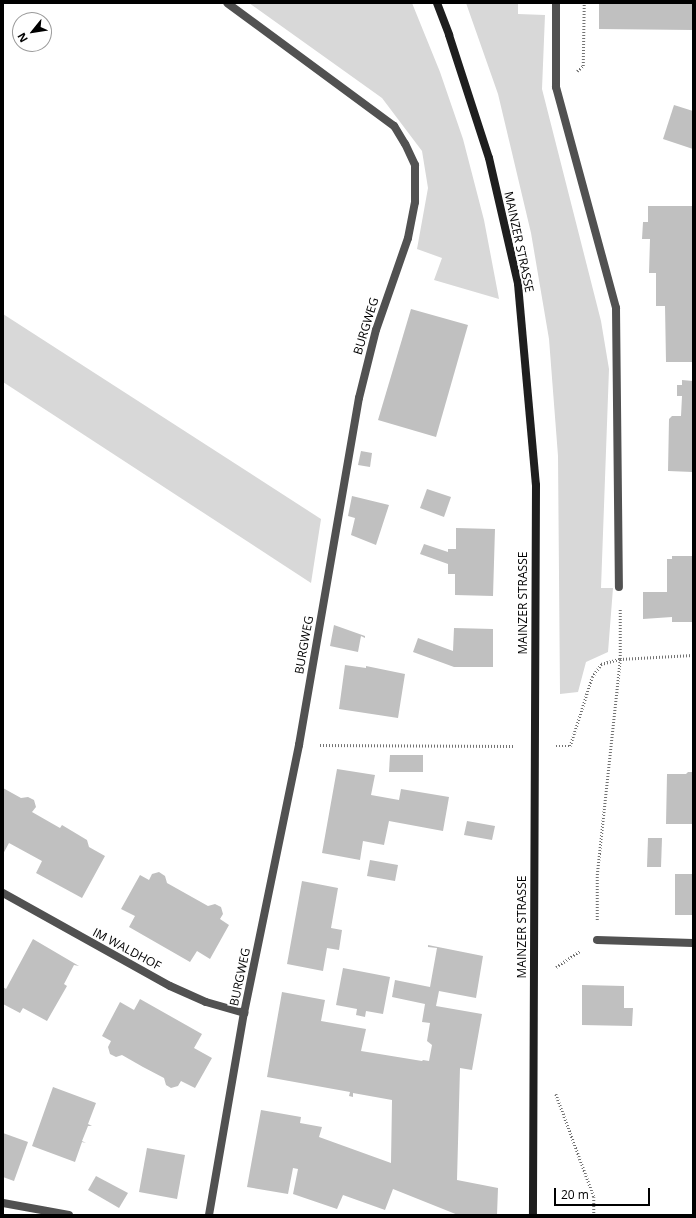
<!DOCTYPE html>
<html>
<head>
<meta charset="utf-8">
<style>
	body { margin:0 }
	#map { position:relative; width:696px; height:1218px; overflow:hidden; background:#fff; font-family:"Open Sans",sans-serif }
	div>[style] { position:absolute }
	.green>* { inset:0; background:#d8d8d8 }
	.building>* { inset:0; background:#c0c0c0 }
	.path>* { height:2.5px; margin-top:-1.25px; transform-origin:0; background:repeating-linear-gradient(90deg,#737373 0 1px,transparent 0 3px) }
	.street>* { height:8px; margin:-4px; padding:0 4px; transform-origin:4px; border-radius:4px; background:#515151 }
	.secondary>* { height:8px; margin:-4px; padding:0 4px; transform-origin:4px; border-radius:4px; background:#1e1e1e }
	span { translate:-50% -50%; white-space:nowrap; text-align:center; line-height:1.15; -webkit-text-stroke:4px #fff; paint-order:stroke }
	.street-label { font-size:12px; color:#000 }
	.frame { position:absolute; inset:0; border:4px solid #000; pointer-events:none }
	.north { position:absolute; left:12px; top:12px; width:40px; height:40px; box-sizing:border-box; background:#fff; border:1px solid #999; border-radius:50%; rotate:240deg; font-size:11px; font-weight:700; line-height:16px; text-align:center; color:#000 }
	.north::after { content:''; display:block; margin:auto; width:14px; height:18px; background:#000; clip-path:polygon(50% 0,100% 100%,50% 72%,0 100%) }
	.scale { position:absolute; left:554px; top:1188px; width:96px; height:18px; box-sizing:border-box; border:2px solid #000; border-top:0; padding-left:5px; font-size:12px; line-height:14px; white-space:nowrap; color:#000; -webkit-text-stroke:3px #fff; paint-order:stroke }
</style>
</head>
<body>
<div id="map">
	<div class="green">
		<div style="clip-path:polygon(249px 3px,412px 3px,440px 72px,463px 139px,484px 220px,499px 299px,434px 280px,442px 258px,417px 249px,428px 188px,422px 151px,382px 98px)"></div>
		<div style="clip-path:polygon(466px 3px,518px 3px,518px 14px,545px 15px,542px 89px,601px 321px,609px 369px,601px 588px,613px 588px,608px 652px,586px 662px,578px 692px,560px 694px,558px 456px,549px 339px,531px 233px,498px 94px)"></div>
		<div style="clip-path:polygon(3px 314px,321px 519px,311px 583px,3px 382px)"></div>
	</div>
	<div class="building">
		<div style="clip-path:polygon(599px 3px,693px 3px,693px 30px,599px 29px)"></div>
		<div style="clip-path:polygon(674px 105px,693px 111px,693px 149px,663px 139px)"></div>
		<div style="clip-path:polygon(648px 206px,693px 206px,693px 362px,666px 362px,665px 306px,656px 306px,656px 273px,649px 273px,650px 239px,642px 239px,643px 222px,648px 222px)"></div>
		<div style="clip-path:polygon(411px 309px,468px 325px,436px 437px,378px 420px)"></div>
		<div style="clip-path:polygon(682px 380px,693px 381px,693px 472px,668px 471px,669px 419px,672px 416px,681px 416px,682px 396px,677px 396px,677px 385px,682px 385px)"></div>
		<div style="clip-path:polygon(361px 451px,372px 453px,370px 467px,358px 465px)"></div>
		<div style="clip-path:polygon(427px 489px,451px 497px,444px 517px,420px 508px)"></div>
		<div style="clip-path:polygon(352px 496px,389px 505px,376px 545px,351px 535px,355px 518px,348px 516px)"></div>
		<div style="clip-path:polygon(456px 528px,495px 529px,493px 596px,455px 595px,455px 574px,448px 574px,448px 564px,420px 554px,424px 544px,448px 552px,448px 549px,456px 549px)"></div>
		<div style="clip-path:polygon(672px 556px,693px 556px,693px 622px,672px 622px,672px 617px,643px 619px,643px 592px,667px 592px,667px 559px,672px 559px)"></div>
		<div style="clip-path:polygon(334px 625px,365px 636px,365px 638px,361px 636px,358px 652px,330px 646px)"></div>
		<div style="clip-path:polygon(454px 628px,493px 629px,493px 667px,454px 667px,413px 652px,418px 638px,453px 651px)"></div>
		<div style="clip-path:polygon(345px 665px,366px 668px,366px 666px,405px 674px,398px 718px,339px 709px)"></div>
		<div style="clip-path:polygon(390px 755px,423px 755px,423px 772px,389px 772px)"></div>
		<div style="clip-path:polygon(337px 769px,375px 775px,371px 795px,399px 800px,401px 789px,449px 797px,443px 831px,389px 821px,384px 845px,363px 841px,360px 860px,322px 853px)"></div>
		<div style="clip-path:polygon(688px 772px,693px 772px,693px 824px,666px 824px,667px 774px,686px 774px)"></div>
		<div style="clip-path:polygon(3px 788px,21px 798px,28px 797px,34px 800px,36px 807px,32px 812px,60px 828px,62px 825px,87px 840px,89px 847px,105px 856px,82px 898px,36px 873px,42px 861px,9px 843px,3px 854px)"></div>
		<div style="clip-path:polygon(467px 821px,495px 826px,492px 840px,464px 835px)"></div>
		<div style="clip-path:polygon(648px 838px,662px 838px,661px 867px,647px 867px)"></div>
		<div style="clip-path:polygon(370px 860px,398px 865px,395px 881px,367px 876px)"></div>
		<div style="clip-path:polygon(159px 872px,165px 876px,167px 883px,208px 906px,215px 904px,221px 907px,223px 914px,220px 919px,229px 925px,210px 959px,197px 951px,190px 962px,129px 927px,135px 916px,121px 909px,140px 875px,149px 880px,152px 874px)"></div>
		<div style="clip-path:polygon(675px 874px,693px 874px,693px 915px,675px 915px)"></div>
		<div style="clip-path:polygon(302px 881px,338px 888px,331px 928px,342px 930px,339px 950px,327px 948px,323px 971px,287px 964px)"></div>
		<div style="clip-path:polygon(33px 939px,79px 966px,74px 965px,64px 984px,67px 986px,47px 1021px,23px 1008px,20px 1013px,3px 1004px,3px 987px,6px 989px)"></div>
		<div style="clip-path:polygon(428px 945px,483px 956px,476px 998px,439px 991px,436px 1006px,482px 1014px,472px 1070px,460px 1068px,457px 1180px,498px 1188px,497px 1215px,458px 1215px,393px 1189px,385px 1210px,343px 1195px,337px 1209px,293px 1194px,298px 1169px,293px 1168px,288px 1194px,247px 1187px,261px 1110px,301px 1117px,300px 1123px,322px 1127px,319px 1137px,391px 1163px,392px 1100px,353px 1093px,353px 1097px,349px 1096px,350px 1092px,267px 1077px,282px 992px,325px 1000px,321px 1021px,366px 1029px,361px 1051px,422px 1061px,423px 1060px,429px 1061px,432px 1045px,427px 1041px,430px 1023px,422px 1022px,425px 1004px,392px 997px,395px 980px,430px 987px,437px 948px,428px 947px)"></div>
		<div style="clip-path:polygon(343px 968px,390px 977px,383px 1014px,366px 1011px,365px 1017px,356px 1015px,357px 1009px,336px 1005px)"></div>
		<div style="clip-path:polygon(582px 985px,624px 986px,624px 1008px,633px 1008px,632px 1026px,582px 1025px)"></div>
		<div style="clip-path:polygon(140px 999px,202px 1034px,194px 1048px,212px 1058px,195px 1088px,181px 1081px,178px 1086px,171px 1088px,166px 1085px,164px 1078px,143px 1067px,122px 1055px,116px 1057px,110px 1054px,108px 1047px,111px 1041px,102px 1036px,120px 1002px,134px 1010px)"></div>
		<div style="clip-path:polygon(53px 1087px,96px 1103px,88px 1124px,92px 1126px,88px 1126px,82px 1141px,86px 1143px,82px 1142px,75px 1162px,32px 1146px)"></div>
		<div style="clip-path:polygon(3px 1133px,28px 1142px,14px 1181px,3px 1177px)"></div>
		<div style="clip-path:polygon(147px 1148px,185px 1155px,177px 1199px,139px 1192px)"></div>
		<div style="clip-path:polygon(96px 1176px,128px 1193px,119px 1208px,88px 1190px)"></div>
	</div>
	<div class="path">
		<div style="left:577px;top:71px;width:8px;rotate:-40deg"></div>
		<div style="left:583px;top:66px;width:63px;rotate:-89.1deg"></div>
		<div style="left:320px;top:745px;width:195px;rotate:0.3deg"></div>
		<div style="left:556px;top:746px;width:14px"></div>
		<div style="left:570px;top:746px;width:72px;rotate:-72.3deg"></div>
		<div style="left:592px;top:677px;width:16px;rotate:-55deg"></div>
		<div style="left:601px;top:664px;width:20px;rotate:-15deg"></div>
		<div style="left:620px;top:659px;width:73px;rotate:-3.1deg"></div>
		<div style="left:597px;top:920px;width:45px;rotate:-90deg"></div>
		<div style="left:597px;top:875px;width:217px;rotate:-83.9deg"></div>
		<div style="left:620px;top:659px;width:51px;rotate:-90deg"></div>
		<div style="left:556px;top:967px;width:29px;rotate:-34deg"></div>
		<div style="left:556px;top:1094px;width:110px;rotate:69.7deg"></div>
		<div style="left:594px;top:1197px;width:18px;rotate:90deg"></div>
	</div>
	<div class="street">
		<div style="left:556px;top:3px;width:84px;rotate:90deg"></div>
		<div style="left:556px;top:87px;width:229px;rotate:74.8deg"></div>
		<div style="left:616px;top:308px;width:279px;rotate:89.4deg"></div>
		<div style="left:3px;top:893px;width:191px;rotate:29.1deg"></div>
		<div style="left:170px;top:986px;width:39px;rotate:24deg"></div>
		<div style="left:206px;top:1002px;width:40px;rotate:16deg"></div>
		<div style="left:597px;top:940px;width:96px;rotate:1.8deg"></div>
		<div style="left:3px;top:1203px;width:67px;rotate:10.3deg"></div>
		<div style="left:209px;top:1215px;width:205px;rotate:-80.2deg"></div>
		<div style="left:244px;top:1013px;width:274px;rotate:-78.4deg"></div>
		<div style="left:299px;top:745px;width:352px;rotate:-80.2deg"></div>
		<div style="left:359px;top:398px;width:70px;rotate:-76deg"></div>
		<div style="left:376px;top:330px;width:97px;rotate:-70.8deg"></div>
		<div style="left:408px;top:238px;width:37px;rotate:-79deg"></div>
		<div style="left:415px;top:202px;width:37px;rotate:-90deg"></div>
		<div style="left:415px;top:165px;width:23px;rotate:-115deg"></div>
		<div style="left:405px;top:144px;width:21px;rotate:-121deg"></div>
		<div style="left:394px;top:126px;width:207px;rotate:-143.6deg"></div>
	</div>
	<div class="secondary">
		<div style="left:437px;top:3px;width:34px;rotate:69deg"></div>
		<div style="left:449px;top:35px;width:129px;rotate:72deg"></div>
		<div style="left:489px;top:158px;width:129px;rotate:77deg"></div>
		<div style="left:518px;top:284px;width:202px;rotate:84.9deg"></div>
		<div style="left:536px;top:485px;width:730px;rotate:90.24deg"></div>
	</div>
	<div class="street-label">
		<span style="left:519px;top:242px;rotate:78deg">MAINZER STRASSE</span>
		<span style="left:366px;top:326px;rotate:-73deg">BURGWEG</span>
		<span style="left:523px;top:603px;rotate:-90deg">MAINZER STRASSE</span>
		<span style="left:304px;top:645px;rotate:-80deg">BURGWEG</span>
		<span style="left:522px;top:927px;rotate:-90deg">MAINZER STRASSE</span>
		<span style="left:127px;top:949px;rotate:28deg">IM WALDHOF</span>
		<span style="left:240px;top:977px;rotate:-78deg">BURGWEG</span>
	</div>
	<div class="frame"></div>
	<div class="north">N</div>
	<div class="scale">20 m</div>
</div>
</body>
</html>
